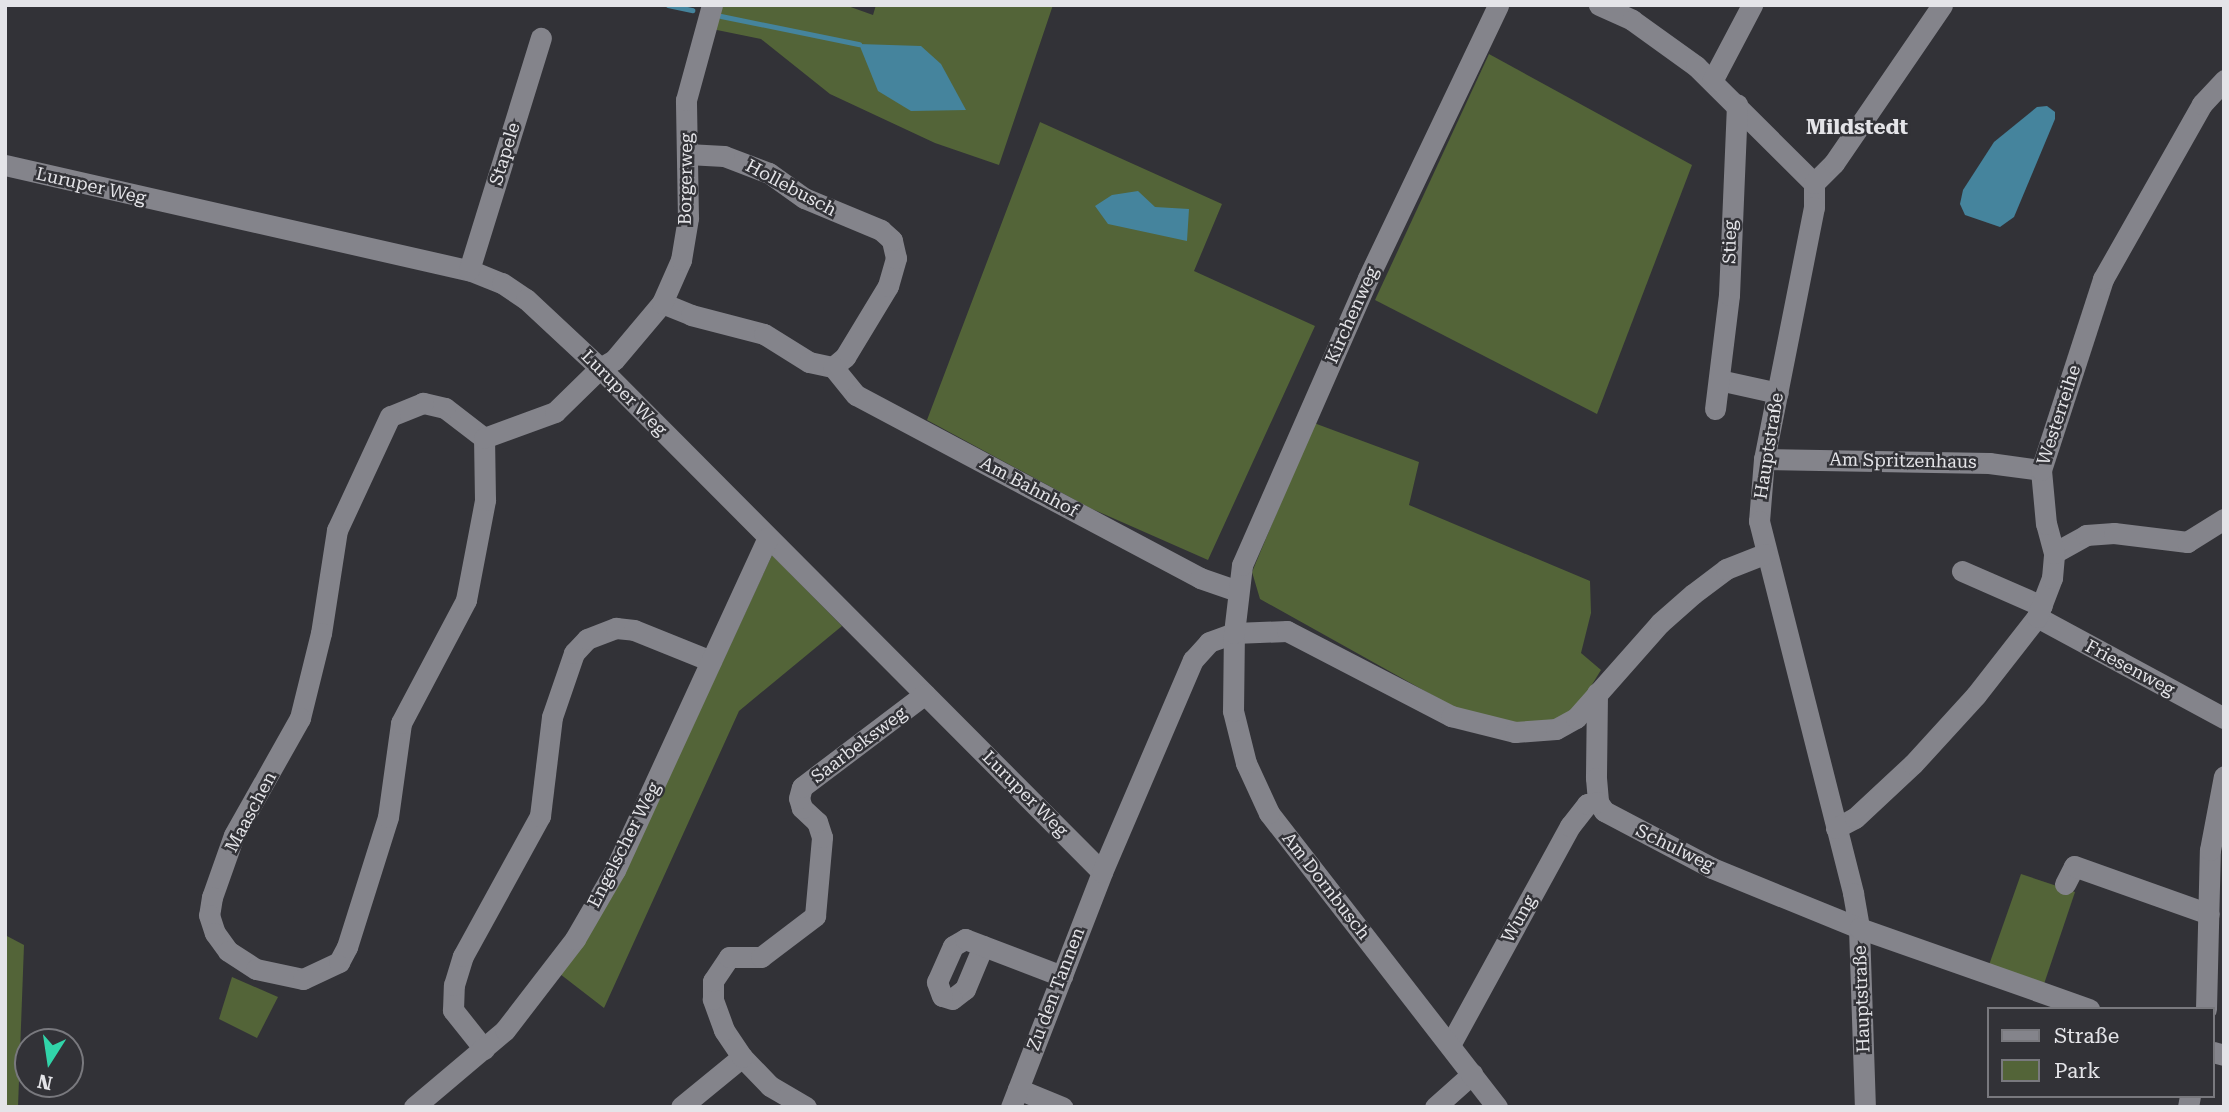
<!DOCTYPE html>
<html>
<head>
<meta charset="utf-8">
<style>
	body { margin:0 }
	#map { position:relative; width:2229px; height:1112px; overflow:hidden; background:#323237; font-family:"Roboto Serif",serif }
	div>[style] { position:absolute }
	.green>* { inset:0; background:#536438 }
	.water>* { inset:0; background:#45849d }
	.stream>* { height:4.5px; margin:-2.25px; padding:0 2.25px; transform-origin:2.25px; border-radius:2.25px; background:#45849d }
	.minor>* { height:21px; margin:-10.5px; padding:0 10.5px; transform-origin:10.5px; border-radius:10.5px; background:#84848b }
	span { translate:-50% -50%; white-space:nowrap; text-align:center; line-height:1.15; -webkit-text-stroke:5px #323237; paint-order:stroke }
	.street-label { font-size:18px; color:#e4e4e8 }
	.quarter-label { font-size:21px; color:#e4e4e8; font-weight:700 }
	.frame { position:absolute; inset:0; border:7px solid #e4e4e8; pointer-events:none }
	.legend { position:absolute; left:1987px; top:1007px; width:228px; height:91px; box-sizing:border-box; background:#323237; border:2px solid #79797e; margin:0; padding:9px 12px; list-style:none; font-size:21px; color:#e4e4e8 }
	.legend li { display:flex; align-items:center; gap:14px; height:35px }
	.legend b { width:35px; border:2px solid #79797e }
	.north { position:absolute; left:14px; top:1028px; width:70px; height:70px; box-sizing:border-box; background:#323237; border:2px solid #79797e; border-radius:50%; rotate:192deg; font-size:19px; font-weight:700; line-height:28px; text-align:center; color:#e4e4e8 }
	.north::after { content:''; display:block; margin:auto; width:24px; height:32px; background:#31d4a9; clip-path:polygon(50% 0,100% 100%,50% 72%,0 100%) }
</style>
</head>
<body>
<div id="map">
	<div class="green">
		<div style="clip-path:polygon(722px 5px,845px 5px,873px 15px,876px 5px,1053px 5px,999px 165px,935px 143px,830px 94px,761px 39px,712px 29px)"></div>
		<div style="clip-path:polygon(1489px 54px,1692px 165px,1597px 414px,1375px 300px)"></div>
		<div style="clip-path:polygon(1040px 122px,1222px 204px,1194px 271px,1315px 326px,1208px 560px,1090px 508px,927px 420px)"></div>
		<div style="clip-path:polygon(1314px 423px,1419px 462px,1409px 505px,1590px 581px,1591px 613px,1581px 653px,1601px 670px,1575px 712px,1546px 727px,1475px 719px,1260px 599px,1252px 572px)"></div>
		<div style="clip-path:polygon(772px 555px,842px 626px,739px 711px,604px 1008px,560px 974px,620px 883px)"></div>
		<div style="clip-path:polygon(2021px 874px,2075px 892px,2044px 984px,1989px 965px)"></div>
		<div style="clip-path:polygon(5px 935px,24px 945px,18px 1107px,5px 1107px)"></div>
		<div style="clip-path:polygon(232px 977px,278px 997px,257px 1038px,219px 1019px)"></div>
	</div>
	<div class="water">
		<div style="clip-path:polygon(859px 44px,921px 46px,941px 64px,966px 110px,911px 111px,878px 91px)"></div>
		<div style="clip-path:polygon(2047px 106px,2055px 112px,2055px 119px,2014px 217px,2000px 227px,1965px 215px,1960px 204px,1963px 190px,1994px 142px,2037px 107px)"></div>
		<div style="clip-path:polygon(1138px 191px,1155px 207px,1189px 209px,1187px 241px,1108px 224px,1095px 206px,1112px 195px)"></div>
	</div>
	<div class="stream">
		<div style="left:668px;top:5px;width:25px;rotate:12deg"></div>
		<div style="left:721px;top:16px;width:141px;rotate:11.5deg"></div>
	</div>
	<div class="minor">
		<div style="left:1599px;top:5px;width:36px;rotate:24deg"></div>
		<div style="left:1632px;top:20px;width:79px;rotate:35.7deg"></div>
		<div style="left:1696px;top:66px;width:166px;rotate:44.8deg"></div>
		<div style="left:1814px;top:183px;width:24px;rotate:90deg"></div>
		<div style="left:1814px;top:207px;width:257px;rotate:101.2deg"></div>
		<div style="left:1764px;top:459px;width:62px;rotate:94.6deg"></div>
		<div style="left:1759px;top:521px;width:384px;rotate:75.8deg"></div>
		<div style="left:1853px;top:893px;width:36px;rotate:80deg"></div>
		<div style="left:1859px;top:928px;width:179px;rotate:88.1deg"></div>
		<div style="left:1712px;top:81px;width:86px;rotate:-62.2deg"></div>
		<div style="left:5px;top:165px;width:476px;rotate:12.8deg"></div>
		<div style="left:469px;top:270px;width:35px;rotate:22deg"></div>
		<div style="left:502px;top:283px;width:29px;rotate:34deg"></div>
		<div style="left:526px;top:299px;width:101px;rotate:43deg"></div>
		<div style="left:600px;top:368px;width:711px;rotate:45.11deg"></div>
		<div style="left:1814px;top:183px;width:28px;rotate:-45deg"></div>
		<div style="left:1834px;top:163px;width:191px;rotate:-55.6deg"></div>
		<div style="left:469px;top:270px;width:243px;rotate:-72.8deg"></div>
		<div style="left:662px;top:303px;width:31px;rotate:22deg"></div>
		<div style="left:691px;top:315px;width:75px;rotate:14.6deg"></div>
		<div style="left:764px;top:334px;width:53px;rotate:31.9deg"></div>
		<div style="left:809px;top:362px;width:25px;rotate:12deg"></div>
		<div style="left:833px;top:367px;width:16px;rotate:-40deg"></div>
		<div style="left:845px;top:357px;width:83px;rotate:-58.8deg"></div>
		<div style="left:888px;top:286px;width:29px;rotate:-74deg"></div>
		<div style="left:896px;top:258px;width:18px;rotate:-103deg"></div>
		<div style="left:892px;top:240px;width:15px;rotate:-138deg"></div>
		<div style="left:881px;top:230px;width:83px;rotate:-157.4deg"></div>
		<div style="left:804px;top:198px;width:43px;rotate:-144.5deg"></div>
		<div style="left:769px;top:173px;width:48px;rotate:-159.3deg"></div>
		<div style="left:724px;top:156px;width:37px;rotate:-177deg"></div>
		<div style="left:833px;top:367px;width:36px;rotate:51deg"></div>
		<div style="left:856px;top:395px;width:390px;rotate:28deg"></div>
		<div style="left:1200px;top:578px;width:39px;rotate:19deg"></div>
		<div style="left:1719px;top:380px;width:60px;rotate:12.4deg"></div>
		<div style="left:1715px;top:409px;width:115px;rotate:-83deg"></div>
		<div style="left:1729px;top:295px;width:191px;rotate:-87.6deg"></div>
		<div style="left:484px;top:438px;width:49px;rotate:-142.4deg"></div>
		<div style="left:445px;top:408px;width:23px;rotate:-167deg"></div>
		<div style="left:423px;top:403px;width:35px;rotate:158deg"></div>
		<div style="left:390px;top:416px;width:126px;rotate:114.9deg"></div>
		<div style="left:337px;top:530px;width:104px;rotate:98.8deg"></div>
		<div style="left:321px;top:633px;width:88px;rotate:103.9deg"></div>
		<div style="left:300px;top:718px;width:134px;rotate:119.4deg"></div>
		<div style="left:234px;top:835px;width:66px;rotate:109.5deg"></div>
		<div style="left:212px;top:897px;width:18px;rotate:99deg"></div>
		<div style="left:209px;top:915px;width:19px;rotate:72deg"></div>
		<div style="left:215px;top:933px;width:22px;rotate:54deg"></div>
		<div style="left:228px;top:951px;width:33px;rotate:33deg"></div>
		<div style="left:256px;top:969px;width:48px;rotate:12deg"></div>
		<div style="left:303px;top:979px;width:40px;rotate:-25deg"></div>
		<div style="left:339px;top:962px;width:17px;rotate:-62deg"></div>
		<div style="left:347px;top:947px;width:136px;rotate:-72.5deg"></div>
		<div style="left:388px;top:817px;width:95px;rotate:-82.1deg"></div>
		<div style="left:401px;top:723px;width:139px;rotate:-62.1deg"></div>
		<div style="left:466px;top:600px;width:102px;rotate:-79.2deg"></div>
		<div style="left:485px;top:500px;width:62px;rotate:-90.9deg"></div>
		<div style="left:484px;top:438px;width:76px;rotate:-20.1deg"></div>
		<div style="left:555px;top:412px;width:63px;rotate:-44.4deg"></div>
		<div style="left:600px;top:368px;width:16px;rotate:-30deg"></div>
		<div style="left:614px;top:360px;width:75px;rotate:-49.9deg"></div>
		<div style="left:662px;top:303px;width:47px;rotate:-66.2deg"></div>
		<div style="left:681px;top:260px;width:43px;rotate:-80.5deg"></div>
		<div style="left:688px;top:218px;width:118px;rotate:-91deg"></div>
		<div style="left:686px;top:100px;width:98px;rotate:-74.7deg"></div>
		<div style="left:1764px;top:459px;width:225px;rotate:1deg"></div>
		<div style="left:1989px;top:463px;width:52px;rotate:7.7deg"></div>
		<div style="left:2054px;top:553px;width:37px;rotate:-29deg"></div>
		<div style="left:2086px;top:535px;width:28px;rotate:-4deg"></div>
		<div style="left:2114px;top:533px;width:74px;rotate:7deg"></div>
		<div style="left:2187px;top:542px;width:44px;rotate:-31.9deg"></div>
		<div style="left:1962px;top:571px;width:87px;rotate:23.6deg"></div>
		<div style="left:2037px;top:617px;width:213px;rotate:28.4deg"></div>
		<div style="left:1597px;top:693px;width:85px;rotate:90.7deg"></div>
		<div style="left:1596px;top:778px;width:24px;rotate:85deg"></div>
		<div style="left:1598px;top:802px;width:11px;rotate:56deg"></div>
		<div style="left:1604px;top:811px;width:122px;rotate:27.8deg"></div>
		<div style="left:1712px;top:868px;width:159px;rotate:22.2deg"></div>
		<div style="left:1859px;top:928px;width:244px;rotate:19.4deg"></div>
		<div style="left:1836px;top:828px;width:21px;rotate:-28deg"></div>
		<div style="left:1855px;top:818px;width:79px;rotate:-43deg"></div>
		<div style="left:1913px;top:764px;width:93px;rotate:-47.6deg"></div>
		<div style="left:1976px;top:695px;width:99px;rotate:-52deg"></div>
		<div style="left:2037px;top:617px;width:42px;rotate:-69deg"></div>
		<div style="left:2052px;top:578px;width:25px;rotate:-85deg"></div>
		<div style="left:2054px;top:553px;width:30px;rotate:-105deg"></div>
		<div style="left:2046px;top:524px;width:54px;rotate:-95.3deg"></div>
		<div style="left:2041px;top:470px;width:201px;rotate:-72deg"></div>
		<div style="left:2103px;top:279px;width:201px;rotate:-60.5deg"></div>
		<div style="left:2202px;top:104px;width:33px;rotate:-47deg"></div>
		<div style="left:2065px;top:884px;width:20px;rotate:-63deg"></div>
		<div style="left:2074px;top:866px;width:143px;rotate:19.6deg"></div>
		<div style="left:983px;top:946px;width:47px;rotate:112.7deg"></div>
		<div style="left:965px;top:989px;width:16px;rotate:142deg"></div>
		<div style="left:952px;top:999px;width:10px;rotate:-163deg"></div>
		<div style="left:942px;top:996px;width:15px;rotate:-110deg"></div>
		<div style="left:937px;top:982px;width:39px;rotate:-66deg"></div>
		<div style="left:953px;top:946px;width:14px;rotate:-30deg"></div>
		<div style="left:965px;top:939px;width:104px;rotate:20.9deg"></div>
		<div style="left:2206px;top:1009px;width:159px;rotate:-88.6deg"></div>
		<div style="left:2210px;top:850px;width:75px;rotate:-79.3deg"></div>
		<div style="left:1450px;top:1045px;width:250px;rotate:-61.3deg"></div>
		<div style="left:1570px;top:826px;width:28px;rotate:-52deg"></div>
		<div style="left:1587px;top:804px;width:11px;rotate:-10deg"></div>
		<div style="left:484px;top:1049px;width:50px;rotate:-128.5deg"></div>
		<div style="left:453px;top:1010px;width:25px;rotate:-88deg"></div>
		<div style="left:454px;top:985px;width:30px;rotate:-73deg"></div>
		<div style="left:463px;top:956px;width:160px;rotate:-61.2deg"></div>
		<div style="left:540px;top:816px;width:100px;rotate:-83.1deg"></div>
		<div style="left:552px;top:717px;width:68px;rotate:-71deg"></div>
		<div style="left:574px;top:653px;width:19px;rotate:-47deg"></div>
		<div style="left:587px;top:639px;width:31px;rotate:-21deg"></div>
		<div style="left:616px;top:628px;width:18px;rotate:6deg"></div>
		<div style="left:634px;top:630px;width:83px;rotate:21.9deg"></div>
		<div style="left:2213px;top:1052px;width:11px;rotate:15deg"></div>
		<div style="left:1018px;top:1089px;width:48px;rotate:22.2deg"></div>
		<div style="left:414px;top:1107px;width:119px;rotate:-40.2deg"></div>
		<div style="left:505px;top:1030px;width:115px;rotate:-52.4deg"></div>
		<div style="left:575px;top:939px;width:80px;rotate:-59.9deg"></div>
		<div style="left:615px;top:870px;width:366px;rotate:-65.3deg"></div>
		<div style="left:681px;top:1107px;width:79px;rotate:-39.3deg"></div>
		<div style="left:806px;top:1107px;width:42px;rotate:-149.7deg"></div>
		<div style="left:770px;top:1086px;width:40px;rotate:-134deg"></div>
		<div style="left:742px;top:1057px;width:32px;rotate:-124deg"></div>
		<div style="left:724px;top:1030px;width:33px;rotate:-110deg"></div>
		<div style="left:713px;top:999px;width:18px;rotate:-90deg"></div>
		<div style="left:713px;top:981px;width:29px;rotate:-56deg"></div>
		<div style="left:729px;top:957px;width:32px"></div>
		<div style="left:761px;top:957px;width:68px;rotate:-37.2deg"></div>
		<div style="left:815px;top:916px;width:79px;rotate:-84.9deg"></div>
		<div style="left:822px;top:837px;width:16px;rotate:-108deg"></div>
		<div style="left:817px;top:822px;width:21px;rotate:-137deg"></div>
		<div style="left:802px;top:808px;width:10px;rotate:-107deg"></div>
		<div style="left:799px;top:798px;width:11px;rotate:-75deg"></div>
		<div style="left:802px;top:787px;width:154px;rotate:-37.1deg"></div>
		<div style="left:1011px;top:1107px;width:252px;rotate:-68.8deg"></div>
		<div style="left:1102px;top:872px;width:231px;rotate:-66.8deg"></div>
		<div style="left:1193px;top:660px;width:24px;rotate:-48deg"></div>
		<div style="left:1209px;top:642px;width:27px;rotate:-20deg"></div>
		<div style="left:1234px;top:633px;width:53px;rotate:-2.2deg"></div>
		<div style="left:1287px;top:631px;width:185px;rotate:27.4deg"></div>
		<div style="left:1451px;top:716px;width:66px;rotate:14deg"></div>
		<div style="left:1515px;top:732px;width:41px;rotate:-4.2deg"></div>
		<div style="left:1556px;top:729px;width:23px;rotate:-29deg"></div>
		<div style="left:1576px;top:718px;width:127px;rotate:-48.5deg"></div>
		<div style="left:1660px;top:623px;width:44px;rotate:-41.3deg"></div>
		<div style="left:1693px;top:594px;width:41px;rotate:-37.1deg"></div>
		<div style="left:1726px;top:569px;width:41px;rotate:-21.5deg"></div>
		<div style="left:1435px;top:1107px;width:50px;rotate:-41.7deg"></div>
		<div style="left:1497px;top:1107px;width:372px;rotate:-127.8deg"></div>
		<div style="left:1269px;top:813px;width:55px;rotate:-114.7deg"></div>
		<div style="left:1246px;top:763px;width:54px;rotate:-104deg"></div>
		<div style="left:1233px;top:711px;width:78px;rotate:-89.3deg"></div>
		<div style="left:1234px;top:633px;width:68px;rotate:-83.3deg"></div>
		<div style="left:1242px;top:565px;width:313px;rotate:-66.3deg"></div>
		<div style="left:1368px;top:278px;width:302px;rotate:-64.5deg"></div>
		<div style="left:2188px;top:1107px;width:11px;rotate:-80deg"></div>
	</div>
	<div class="street-label">
		<span style="left:505px;top:154px;rotate:-73deg">Stapele</span>
		<span style="left:686px;top:179px;rotate:-89deg">Borgerweg</span>
		<span style="left:91px;top:186px;rotate:13deg">Luruper Weg</span>
		<span style="left:791px;top:188px;rotate:28deg">Hollebusch</span>
		<span style="left:1730px;top:242px;rotate:-89deg">Stieg</span>
		<span style="left:1352px;top:315px;rotate:-66deg">Kirchenweg</span>
		<span style="left:624px;top:393px;rotate:45deg">Luruper Weg</span>
		<span style="left:2059px;top:415px;rotate:-72deg">Westerreihe</span>
		<span style="left:1769px;top:446px;rotate:-81deg">Hauptstraße</span>
		<span style="left:1903px;top:461px;rotate:1deg">Am Spritzenhaus</span>
		<span style="left:1029px;top:487px;rotate:28deg">Am Bahnhof</span>
		<span style="left:2130px;top:668px;rotate:28deg">Friesenweg</span>
		<span style="left:859px;top:745px;rotate:-37deg">Saarbeksweg</span>
		<span style="left:1025px;top:794px;rotate:45deg">Luruper Weg</span>
		<span style="left:251px;top:812px;rotate:-62deg">Maaschen</span>
		<span style="left:624px;top:845px;rotate:-63deg">Engelscher Weg</span>
		<span style="left:1675px;top:848px;rotate:26deg">Schulweg</span>
		<span style="left:1326px;top:886px;rotate:52deg">Am Dornbusch</span>
		<span style="left:1519px;top:919px;rotate:-61deg">Wung</span>
		<span style="left:1056px;top:989px;rotate:-69deg">Zu den Tannen</span>
		<span style="left:1862px;top:999px;rotate:-92deg">Hauptstraße</span>
	</div>
	<div class="quarter-label">
		<span style="left:1857px;top:127px">Mildstedt</span>
	</div>
	<div class="frame"></div>
	<ul class="legend">
	<li><b style="height:9px;background:#84848b"></b>Straße</li>
	<li><b style="height:19px;background:#536438"></b>Park</li>
	</ul>
	<div class="north">N</div>
</div>
</body>
</html>
